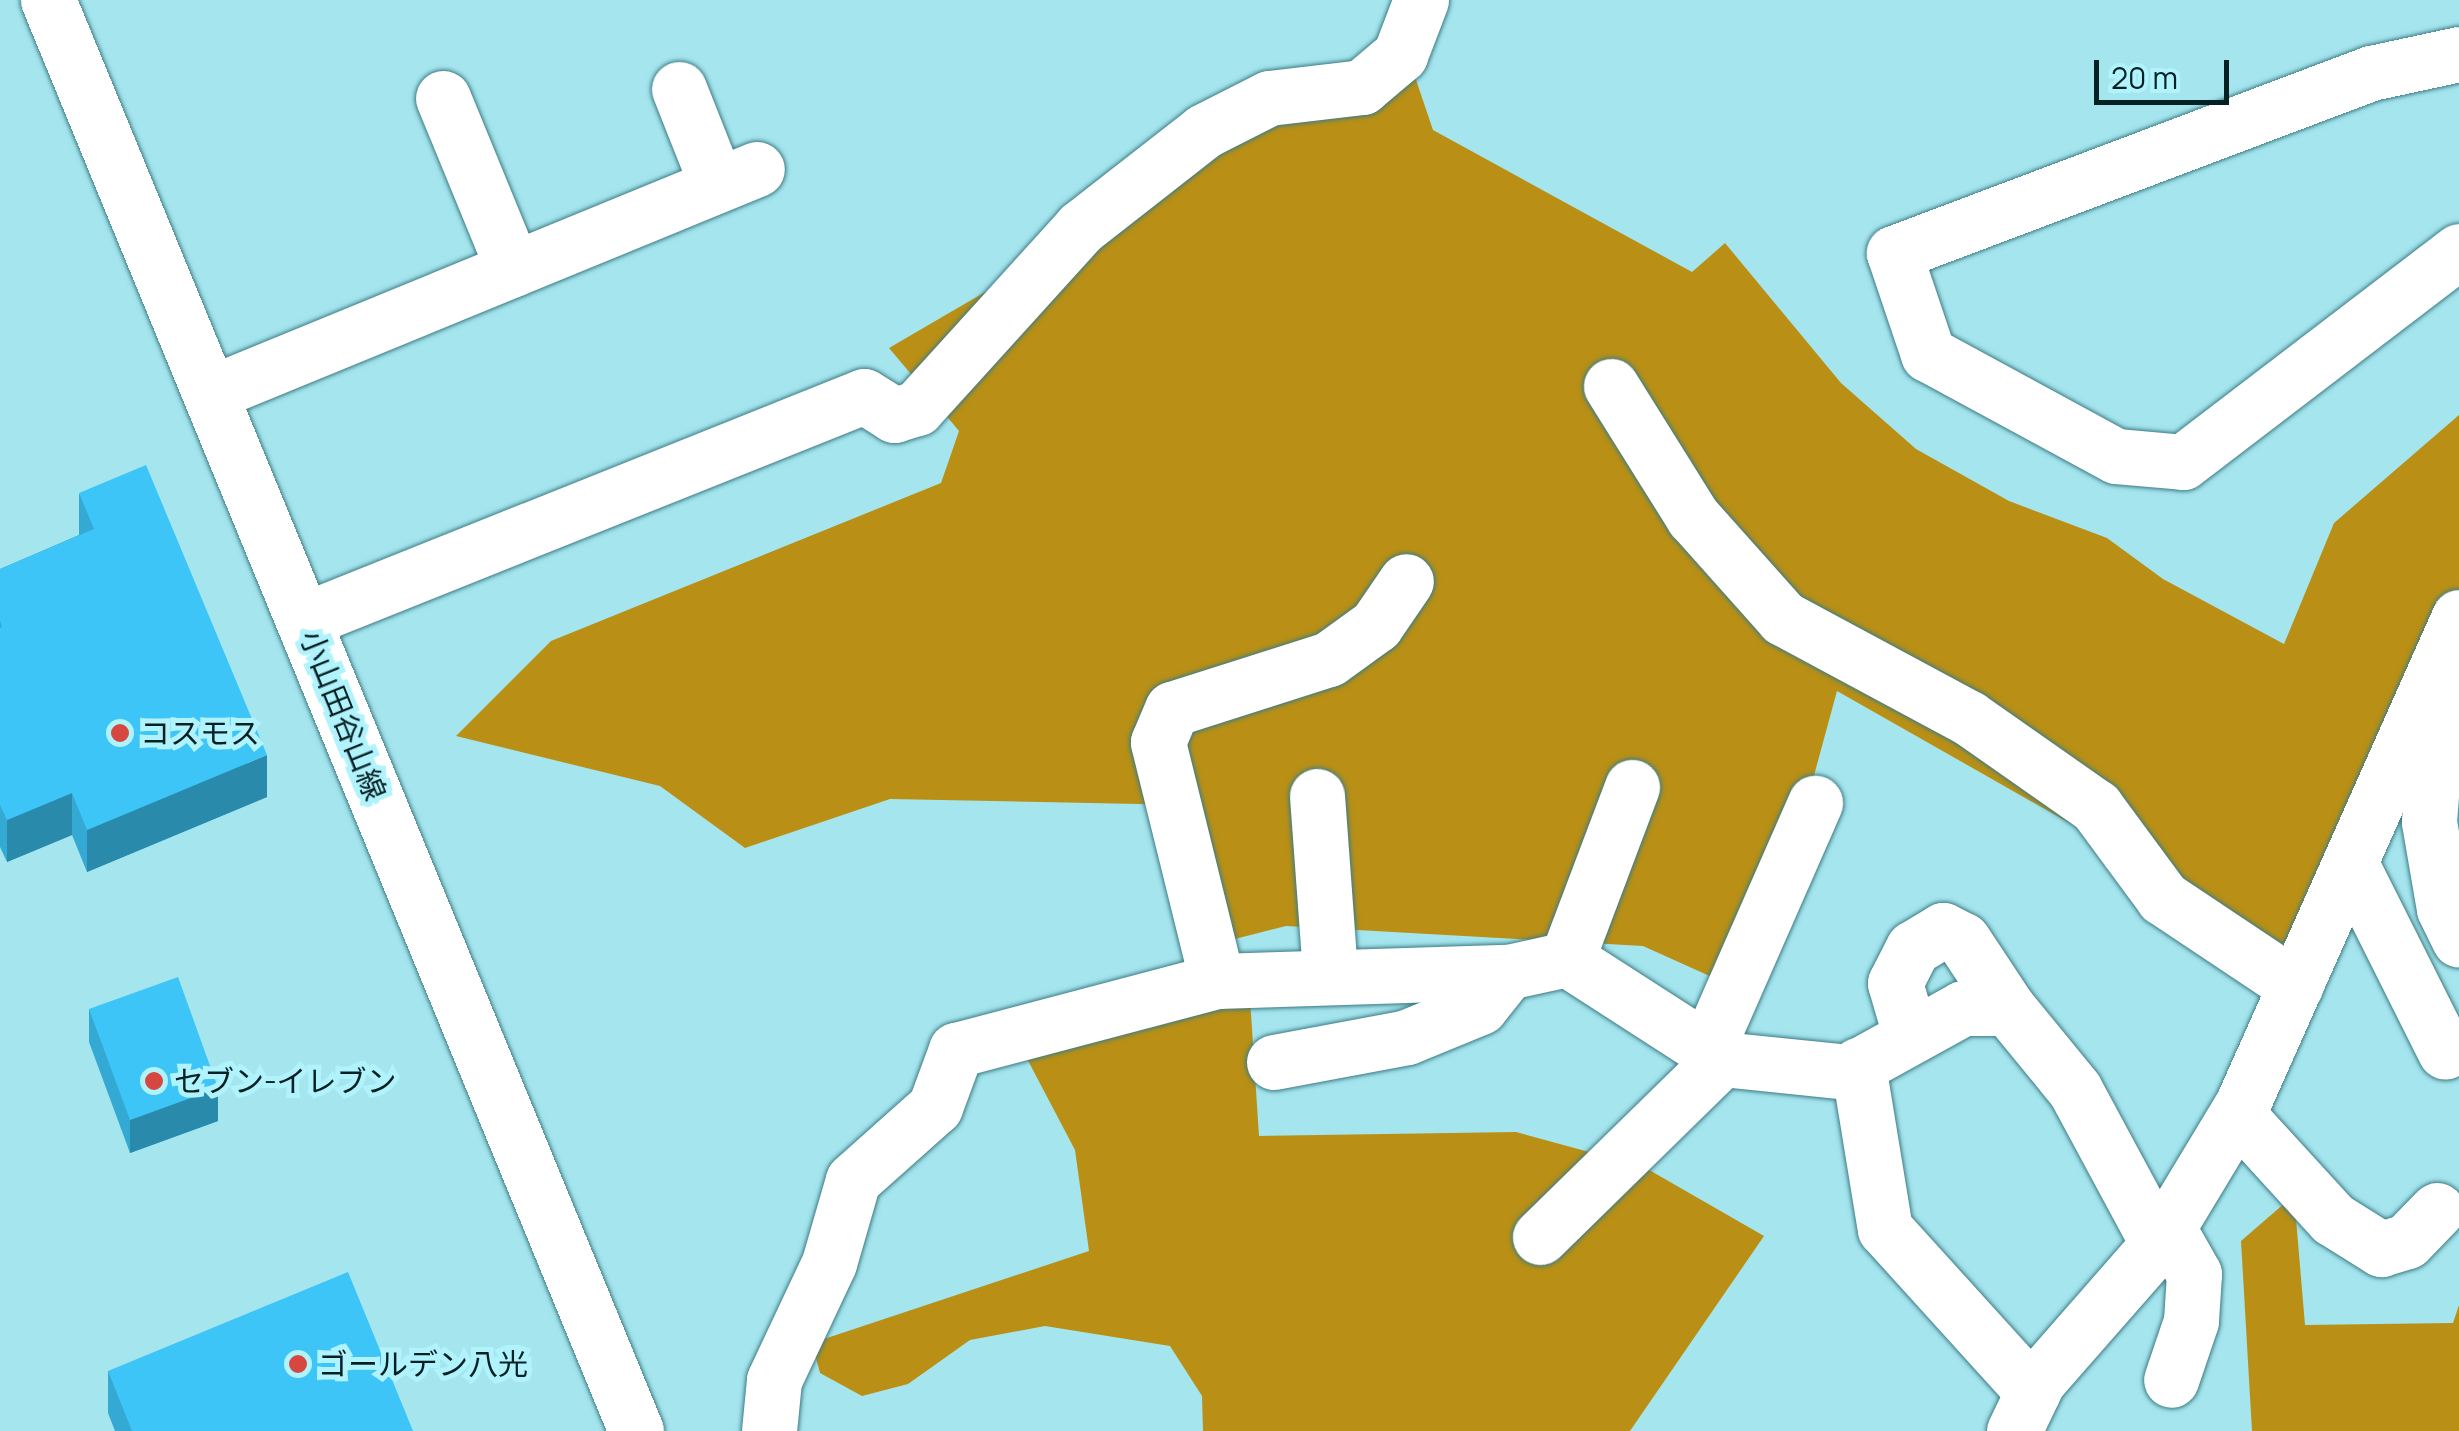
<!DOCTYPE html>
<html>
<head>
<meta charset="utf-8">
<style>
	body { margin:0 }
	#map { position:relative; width:2459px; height:1431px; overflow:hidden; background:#a5e5ee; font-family:Manrope,"Noto Sans JP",sans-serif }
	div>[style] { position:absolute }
	.forest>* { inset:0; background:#b99015 }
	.roads { filter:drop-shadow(0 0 2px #3d7c85) drop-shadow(0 0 2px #3d7c85) }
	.minor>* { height:55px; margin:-27.5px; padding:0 27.5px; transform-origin:27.5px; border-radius:27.5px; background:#fff }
	.major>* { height:55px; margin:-27.5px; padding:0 27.5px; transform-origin:27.5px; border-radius:27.5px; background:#fff }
	.wall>* { inset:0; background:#34a9d4 }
	.shaded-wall>* { inset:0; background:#2a8aac }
	.building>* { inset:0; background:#3cc5f6 }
	.dots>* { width:28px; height:28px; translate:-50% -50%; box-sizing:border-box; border:5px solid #b1f3fc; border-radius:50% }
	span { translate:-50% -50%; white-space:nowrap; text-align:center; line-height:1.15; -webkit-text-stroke:10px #b1f3fc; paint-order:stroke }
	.street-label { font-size:30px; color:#062124 }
	.poi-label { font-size:30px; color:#062124 }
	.left { translate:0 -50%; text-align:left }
	.scale { position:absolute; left:2094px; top:60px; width:135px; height:45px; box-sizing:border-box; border:5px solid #062124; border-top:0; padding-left:12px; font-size:30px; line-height:35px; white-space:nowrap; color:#062124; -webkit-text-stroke:8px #b1f3fc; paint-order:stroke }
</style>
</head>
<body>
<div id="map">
	<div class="forest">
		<div style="clip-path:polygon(1413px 71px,1433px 130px,1692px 272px,1725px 243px,1841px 383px,1916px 449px,2009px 501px,2107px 538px,2163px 579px,2284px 644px,2334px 523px,2459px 415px,2459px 596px,2274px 1009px,2131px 858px,1837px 691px,1754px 996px,1643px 946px,1286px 926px,1227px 941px,1189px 805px,890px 799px,745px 848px,660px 786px,456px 736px,551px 641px,941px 483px,959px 431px,889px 348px,1352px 78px)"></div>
		<div style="clip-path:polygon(1249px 983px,1259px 1136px,1516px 1132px,1644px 1167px,1764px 1236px,1630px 1431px,1203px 1431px,1202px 1396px,1170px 1346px,1045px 1326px,970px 1340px,908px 1384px,862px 1396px,820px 1373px,812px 1343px,1089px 1251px,1075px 1150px,1024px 1053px)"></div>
		<div style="clip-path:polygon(2294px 1195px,2305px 1325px,2453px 1323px,2459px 1305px,2459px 1431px,2252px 1431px,2241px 1241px)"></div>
	</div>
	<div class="roads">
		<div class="minor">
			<div style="left:2459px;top:54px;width:90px;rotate:167.8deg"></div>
			<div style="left:2371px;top:73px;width:510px;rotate:159.33deg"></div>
			<div style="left:1894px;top:253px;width:107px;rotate:71.4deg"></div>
			<div style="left:1928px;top:354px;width:214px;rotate:28.5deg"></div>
			<div style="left:2116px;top:456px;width:67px;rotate:5.1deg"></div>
			<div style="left:2183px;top:462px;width:347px;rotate:-37.4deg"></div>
			<div style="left:679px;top:89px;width:103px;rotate:68.4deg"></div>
			<div style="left:443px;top:98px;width:185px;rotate:67.7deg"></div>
			<div style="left:1611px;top:386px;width:155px;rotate:58deg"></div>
			<div style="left:1693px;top:517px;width:135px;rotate:48.3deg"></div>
			<div style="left:1783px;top:618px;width:211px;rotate:28.3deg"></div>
			<div style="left:1969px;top:718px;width:155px;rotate:35deg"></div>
			<div style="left:2096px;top:807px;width:113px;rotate:53.6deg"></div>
			<div style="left:2163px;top:898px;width:159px;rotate:33.7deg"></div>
			<div style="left:211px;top:393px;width:590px;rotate:-22.31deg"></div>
			<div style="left:304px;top:620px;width:603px;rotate:-21.8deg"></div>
			<div style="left:864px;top:396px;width:36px;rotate:32deg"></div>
			<div style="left:894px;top:415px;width:24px;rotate:-17deg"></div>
			<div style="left:917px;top:408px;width:243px;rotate:-47.8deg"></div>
			<div style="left:1080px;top:228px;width:157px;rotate:-38deg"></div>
			<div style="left:1204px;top:131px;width:73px;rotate:-26.9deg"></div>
			<div style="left:1269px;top:98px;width:94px;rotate:-6.7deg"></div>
			<div style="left:1362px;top:87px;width:50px;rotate:-40.1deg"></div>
			<div style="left:1400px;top:55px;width:59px;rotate:-69.1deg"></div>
			<div style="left:2458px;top:699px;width:51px;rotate:116.6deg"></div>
			<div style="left:2435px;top:745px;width:77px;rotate:94.5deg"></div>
			<div style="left:2429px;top:822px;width:88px;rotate:80.2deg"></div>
			<div style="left:2444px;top:909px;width:34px;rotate:64deg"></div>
			<div style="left:1317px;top:796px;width:178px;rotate:85.8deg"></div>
			<div style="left:2350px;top:862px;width:212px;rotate:63.4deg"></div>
			<div style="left:1567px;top:959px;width:184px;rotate:-69.3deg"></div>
			<div style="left:1217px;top:981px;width:246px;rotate:-103.9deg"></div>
			<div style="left:1158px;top:742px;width:36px;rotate:-67deg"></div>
			<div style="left:1172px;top:709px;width:165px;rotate:-17.7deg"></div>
			<div style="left:1329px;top:659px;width:58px;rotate:-35.9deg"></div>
			<div style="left:1376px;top:625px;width:53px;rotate:-55.7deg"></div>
			<div style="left:1909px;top:1031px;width:50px;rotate:-106.3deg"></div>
			<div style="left:1895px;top:983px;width:39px;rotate:-63deg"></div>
			<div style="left:1913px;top:948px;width:35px;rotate:-31deg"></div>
			<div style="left:1943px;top:930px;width:22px;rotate:27deg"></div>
			<div style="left:1963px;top:940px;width:82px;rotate:56.5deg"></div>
			<div style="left:1707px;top:1049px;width:269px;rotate:-66.3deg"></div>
			<div style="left:1274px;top:1062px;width:135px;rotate:-10.6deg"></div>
			<div style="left:1407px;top:1037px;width:79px;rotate:-22.3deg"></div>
			<div style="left:1480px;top:1007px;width:45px;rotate:-51.3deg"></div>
			<div style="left:1858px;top:1065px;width:166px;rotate:80.7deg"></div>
			<div style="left:1885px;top:1229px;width:220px;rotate:47.8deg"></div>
			<div style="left:2237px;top:1114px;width:142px;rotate:47.6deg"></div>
			<div style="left:2333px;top:1219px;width:57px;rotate:32deg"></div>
			<div style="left:2381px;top:1249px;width:27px;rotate:-17deg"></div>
			<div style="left:2407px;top:1241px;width:43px;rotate:-45.9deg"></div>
			<div style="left:2168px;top:1228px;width:53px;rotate:60.5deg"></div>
			<div style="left:2194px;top:1274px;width:47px;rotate:93.7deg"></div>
			<div style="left:2191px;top:1321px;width:62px;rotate:108.7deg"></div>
			<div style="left:1540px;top:1237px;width:255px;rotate:-44.4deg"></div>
			<div style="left:769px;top:1431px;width:51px;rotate:-84.4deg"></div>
			<div style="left:774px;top:1380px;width:129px;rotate:-64.8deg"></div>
			<div style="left:829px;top:1263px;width:86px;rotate:-73.9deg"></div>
			<div style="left:853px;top:1180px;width:110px;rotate:-41.7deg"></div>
			<div style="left:935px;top:1107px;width:61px;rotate:-69.8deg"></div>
			<div style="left:956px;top:1050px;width:270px;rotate:-14.8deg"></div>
			<div style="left:1217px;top:981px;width:291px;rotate:-1.8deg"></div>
			<div style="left:1508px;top:972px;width:60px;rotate:-12.4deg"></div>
			<div style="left:1567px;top:959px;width:184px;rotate:32.8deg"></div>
			<div style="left:1722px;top:1059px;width:126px;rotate:5.9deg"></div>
			<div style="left:1847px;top:1072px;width:132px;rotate:-28.9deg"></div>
			<div style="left:1963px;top:1008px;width:45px"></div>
			<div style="left:2008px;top:1008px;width:106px;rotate:50.7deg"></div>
			<div style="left:2075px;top:1090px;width:175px;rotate:61.7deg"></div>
			<div style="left:2014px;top:1431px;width:55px;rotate:-64.4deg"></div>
			<div style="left:2038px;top:1381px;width:182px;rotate:-48.8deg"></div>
			<div style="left:2158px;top:1244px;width:162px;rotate:-58.9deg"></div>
			<div style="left:2242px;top:1105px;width:534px;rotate:-66.03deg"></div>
		</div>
		<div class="major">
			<div style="left:48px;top:0;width:1547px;rotate:67.66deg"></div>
		</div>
	</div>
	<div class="wall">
		<div style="clip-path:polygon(79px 493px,267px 797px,87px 872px,72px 835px,7px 862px,0 847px,0 569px,79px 535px)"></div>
		<div style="clip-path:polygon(89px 1009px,218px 1121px,130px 1153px,89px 1042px)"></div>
		<div style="clip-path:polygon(108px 1371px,413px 1431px,115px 1431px,108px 1413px)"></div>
	</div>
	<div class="shaded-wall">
		<div style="clip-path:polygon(267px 755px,267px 797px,87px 872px,87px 830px)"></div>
		<div style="clip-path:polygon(72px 793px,72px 835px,7px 862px,7px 820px)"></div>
		<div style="clip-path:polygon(218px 1088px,218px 1121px,130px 1153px,130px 1120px)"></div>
	</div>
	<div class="building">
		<div style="clip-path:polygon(146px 465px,267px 755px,87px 830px,72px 793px,7px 820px,0 805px,0 628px,2px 627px,0 621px,0 569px,94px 529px,79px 493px)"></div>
		<div style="clip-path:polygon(178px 977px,218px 1088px,130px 1120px,89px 1009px)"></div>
		<div style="clip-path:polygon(348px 1272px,413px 1431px,132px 1431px,108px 1371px)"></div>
	</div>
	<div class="dots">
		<div style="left:120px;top:733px;background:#d6473f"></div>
		<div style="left:154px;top:1081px;background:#d6473f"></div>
		<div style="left:298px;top:1364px;background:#d6473f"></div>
	</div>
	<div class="street-label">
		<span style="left:343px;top:715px;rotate:68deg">小山田谷山線</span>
	</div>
	<div class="poi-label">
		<span class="left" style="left:140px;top:733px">コスモス</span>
		<span class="left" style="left:174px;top:1081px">セブン-イレブン</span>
		<span class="left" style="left:318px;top:1364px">ゴールデン八光</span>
	</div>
	<div class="scale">20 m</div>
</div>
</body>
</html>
